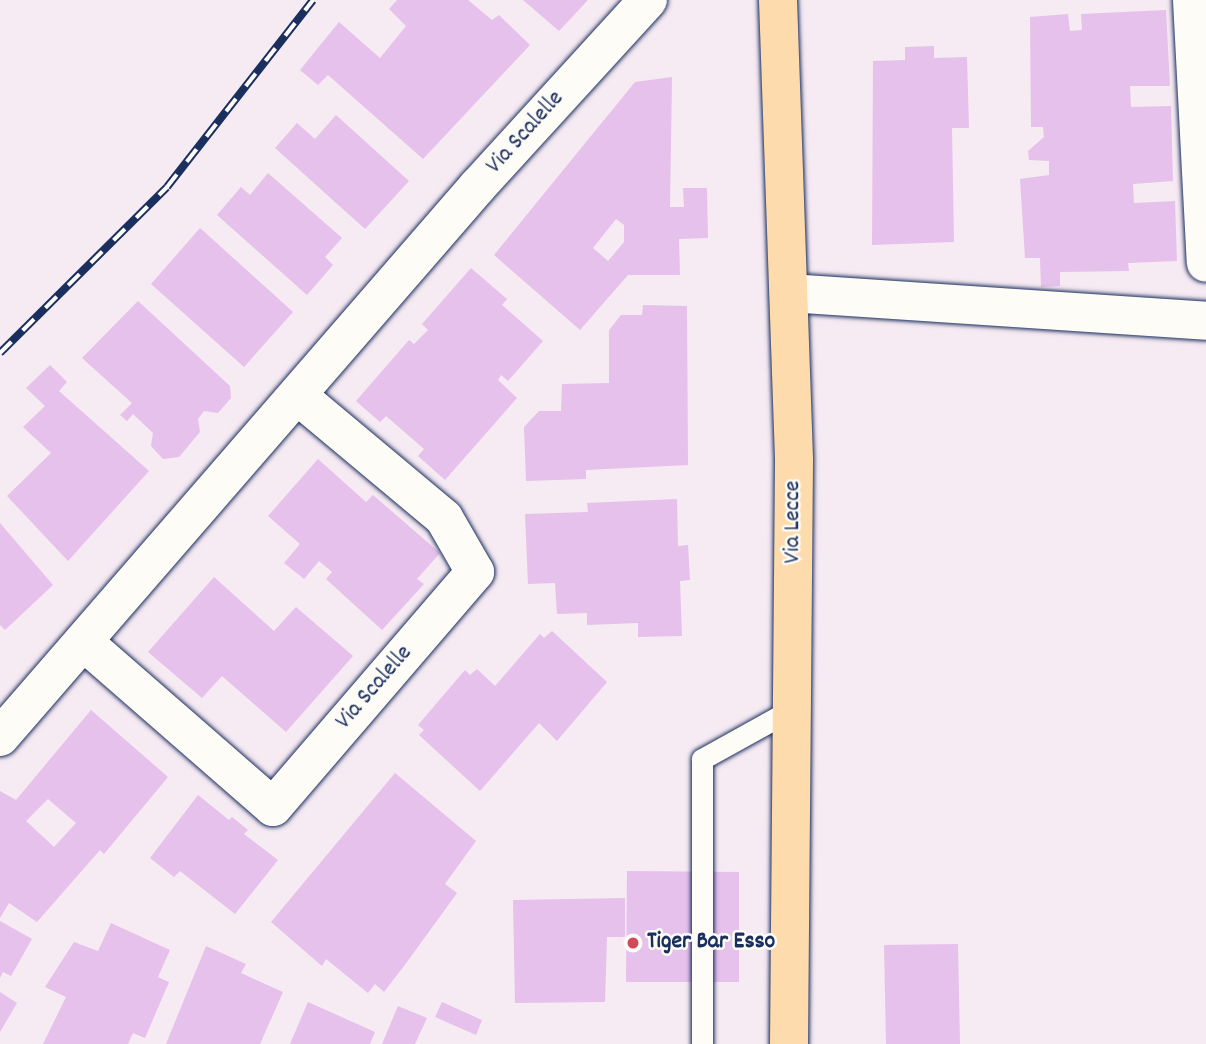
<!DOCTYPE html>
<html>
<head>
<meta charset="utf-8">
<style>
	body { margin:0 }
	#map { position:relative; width:1206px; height:1044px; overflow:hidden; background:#f6eaf3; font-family:Dekko,sans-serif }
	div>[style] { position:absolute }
	.building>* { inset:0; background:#e6c1eb }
	.roads { filter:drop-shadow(0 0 2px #1b2f5e) drop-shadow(0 0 2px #1b2f5e) }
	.service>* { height:21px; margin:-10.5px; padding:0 10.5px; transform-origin:10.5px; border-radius:10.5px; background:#fdfcf7 }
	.minor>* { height:38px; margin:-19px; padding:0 19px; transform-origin:19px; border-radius:19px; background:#fdfcf7 }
	.secondary>* { height:38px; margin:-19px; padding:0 19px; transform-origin:19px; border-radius:19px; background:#fdfcf7 }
	.primary>* { height:38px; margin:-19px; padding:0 19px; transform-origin:19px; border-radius:19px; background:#fedbac }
	.rail>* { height:8px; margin-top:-4px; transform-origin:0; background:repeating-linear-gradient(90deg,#fdfcf7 0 16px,#1b2f5e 0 32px); box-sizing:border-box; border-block:2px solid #1b2f5e }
	.dots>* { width:19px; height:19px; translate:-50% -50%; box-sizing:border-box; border:4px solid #fdfcf7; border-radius:50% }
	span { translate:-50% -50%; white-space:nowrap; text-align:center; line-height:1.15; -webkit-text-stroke:5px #fdfcf7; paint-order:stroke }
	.street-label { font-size:24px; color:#1b2f5e }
	.poi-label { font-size:24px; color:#1b2f5e; font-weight:700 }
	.left { translate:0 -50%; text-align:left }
</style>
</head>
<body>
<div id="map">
	<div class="building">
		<div style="clip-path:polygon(397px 0,468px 0,492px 20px,499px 15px,530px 45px,423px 159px,328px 75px,318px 85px,300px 70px,339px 22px,380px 58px,406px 26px,389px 9px)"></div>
		<div style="clip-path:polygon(523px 0,588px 0,559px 31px)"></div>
		<div style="clip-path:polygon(1166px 10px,1170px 86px,1130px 86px,1131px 107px,1171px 106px,1173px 181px,1133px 184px,1134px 203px,1175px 201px,1177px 261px,1128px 263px,1129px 271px,1060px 272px,1060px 286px,1041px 287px,1040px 258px,1025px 258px,1020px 179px,1049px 175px,1049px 161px,1029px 160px,1028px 151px,1044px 137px,1043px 127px,1031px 127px,1030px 17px,1068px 14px,1070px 31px,1082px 30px,1081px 14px)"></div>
		<div style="clip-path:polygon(934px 46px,934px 58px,967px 57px,969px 128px,952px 128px,954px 242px,872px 245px,873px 61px,905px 60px,905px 47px)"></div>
		<div style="clip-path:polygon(evenodd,672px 77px,670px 207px,684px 207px,683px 188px,707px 188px,708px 238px,679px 239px,680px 275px,628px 275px,580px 330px,494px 255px,635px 82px,672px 77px,616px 219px,624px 225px,624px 242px,608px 261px,593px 248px,616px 219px)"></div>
		<div style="clip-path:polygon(336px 115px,409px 181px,365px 229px,275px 148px,297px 123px,315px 139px)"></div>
		<div style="clip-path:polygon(268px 173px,342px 238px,325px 257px,333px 265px,307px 295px,217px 215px,241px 187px,250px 195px)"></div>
		<div style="clip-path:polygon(200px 228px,293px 312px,244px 367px,151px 284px)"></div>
		<div style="clip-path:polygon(471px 268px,507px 299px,502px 305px,543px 341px,508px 381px,501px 375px,498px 380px,517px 398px,445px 480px,418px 456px,424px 449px,386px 416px,380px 422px,356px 401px,409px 340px,414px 344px,428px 330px,422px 324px)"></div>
		<div style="clip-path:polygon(138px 301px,230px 386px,231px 398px,218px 413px,204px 411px,198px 419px,200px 432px,179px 457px,163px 459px,151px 446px,153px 433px,133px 414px,127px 421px,120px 415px,132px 403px,82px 358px)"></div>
		<div style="clip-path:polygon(643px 305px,687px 306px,688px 465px,586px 470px,586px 479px,526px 481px,524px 427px,539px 411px,561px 411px,562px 384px,609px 383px,609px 330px,621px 315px,642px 315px)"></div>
		<div style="clip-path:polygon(50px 365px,67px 382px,59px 391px,149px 471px,68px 561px,7px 496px,51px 453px,23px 427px,45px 406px,26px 388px)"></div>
		<div style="clip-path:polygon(318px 459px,366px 502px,373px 495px,440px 553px,417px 579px,424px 584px,382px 630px,326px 579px,332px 572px,319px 561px,304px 579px,284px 563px,300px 544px,268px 516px)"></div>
		<div style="clip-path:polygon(677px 499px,678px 546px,688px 545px,690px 580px,680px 581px,682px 636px,638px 637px,638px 623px,587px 625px,587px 613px,557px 614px,555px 583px,528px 584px,525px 514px,588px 512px,587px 503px)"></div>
		<div style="clip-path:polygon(0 523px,53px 585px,5px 630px,0 625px)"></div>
		<div style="clip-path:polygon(214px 577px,274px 631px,296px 607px,353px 656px,286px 732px,222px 676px,202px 698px,148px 652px)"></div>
		<div style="clip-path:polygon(552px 631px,607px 682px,557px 741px,539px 723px,480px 791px,419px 735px,424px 730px,418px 725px,465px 670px,470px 675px,477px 669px,495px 686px,540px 634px,544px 638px)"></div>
		<div style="clip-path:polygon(evenodd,91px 710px,168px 777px,104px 854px,100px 850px,37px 922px,9px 903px,0 918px,0 791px,16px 800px,91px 710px,48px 799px,76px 823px,54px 847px,26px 821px,48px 799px)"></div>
		<div style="clip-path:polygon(395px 773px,476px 841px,445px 884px,457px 893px,407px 962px,384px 992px,375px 984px,368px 993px,326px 959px,322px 966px,271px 922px)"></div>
		<div style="clip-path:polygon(198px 795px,229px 820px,232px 817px,248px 830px,244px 834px,278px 860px,235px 914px,180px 871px,174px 877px,150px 858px)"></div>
		<div style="clip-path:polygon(627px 871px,739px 872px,739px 982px,626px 982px)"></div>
		<div style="clip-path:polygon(625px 898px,625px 937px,607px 937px,605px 1002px,515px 1003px,513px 900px)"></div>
		<div style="clip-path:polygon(0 921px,32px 939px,11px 976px,3px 972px,0 978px)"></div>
		<div style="clip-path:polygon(111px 923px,170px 950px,158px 977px,169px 982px,145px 1038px,133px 1033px,128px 1044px,43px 1044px,66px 997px,45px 987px,74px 942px,98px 951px)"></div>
		<div style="clip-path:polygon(958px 944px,960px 1044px,886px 1044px,884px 945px)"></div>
		<div style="clip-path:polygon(206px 946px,246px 964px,241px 973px,283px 992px,260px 1044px,166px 1044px)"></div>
		<div style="clip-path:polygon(0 992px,17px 1003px,0 1032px)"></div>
		<div style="clip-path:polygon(308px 1002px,375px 1032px,370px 1044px,290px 1044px)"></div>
		<div style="clip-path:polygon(442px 1002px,482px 1020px,476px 1035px,435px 1017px)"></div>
		<div style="clip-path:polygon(398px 1006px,427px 1018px,415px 1044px,382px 1044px)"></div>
	</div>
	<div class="roads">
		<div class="service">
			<div style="left:702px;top:1044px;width:285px;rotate:-90deg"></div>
			<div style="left:702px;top:759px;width:105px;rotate:-29deg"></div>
		</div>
		<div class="minor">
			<div style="left:1192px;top:0;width:263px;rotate:87deg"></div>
			<div style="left:789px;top:293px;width:418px;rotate:3.8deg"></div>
			<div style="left:86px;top:644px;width:248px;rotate:41.1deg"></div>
			<div style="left:273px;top:807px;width:310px;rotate:-49.3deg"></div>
			<div style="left:475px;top:572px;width:62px;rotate:-119.9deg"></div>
			<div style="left:444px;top:518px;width:190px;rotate:-140.1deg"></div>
		</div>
		<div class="secondary">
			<div style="left:0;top:737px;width:729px;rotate:-49.06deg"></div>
			<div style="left:478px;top:186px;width:252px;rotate:-47.6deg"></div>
		</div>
		<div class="primary">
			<div style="left:778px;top:0;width:461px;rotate:88deg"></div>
			<div style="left:794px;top:461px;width:583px;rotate:90.49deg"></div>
		</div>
	</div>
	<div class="rail">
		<div style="left:0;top:353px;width:235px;rotate:-44.8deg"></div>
		<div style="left:167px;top:187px;width:237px;rotate:-52deg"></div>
	</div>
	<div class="dots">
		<div style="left:633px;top:943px;background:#d1495b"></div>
	</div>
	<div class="street-label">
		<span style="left:526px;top:133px;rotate:-48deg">Via Scalelle</span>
		<span style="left:794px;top:522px;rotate:-90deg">Via Lecce</span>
		<span style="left:375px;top:688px;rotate:-49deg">Via Scalelle</span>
	</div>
	<div class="poi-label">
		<span class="left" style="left:647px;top:943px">Tiger Bar Esso</span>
	</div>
</div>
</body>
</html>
